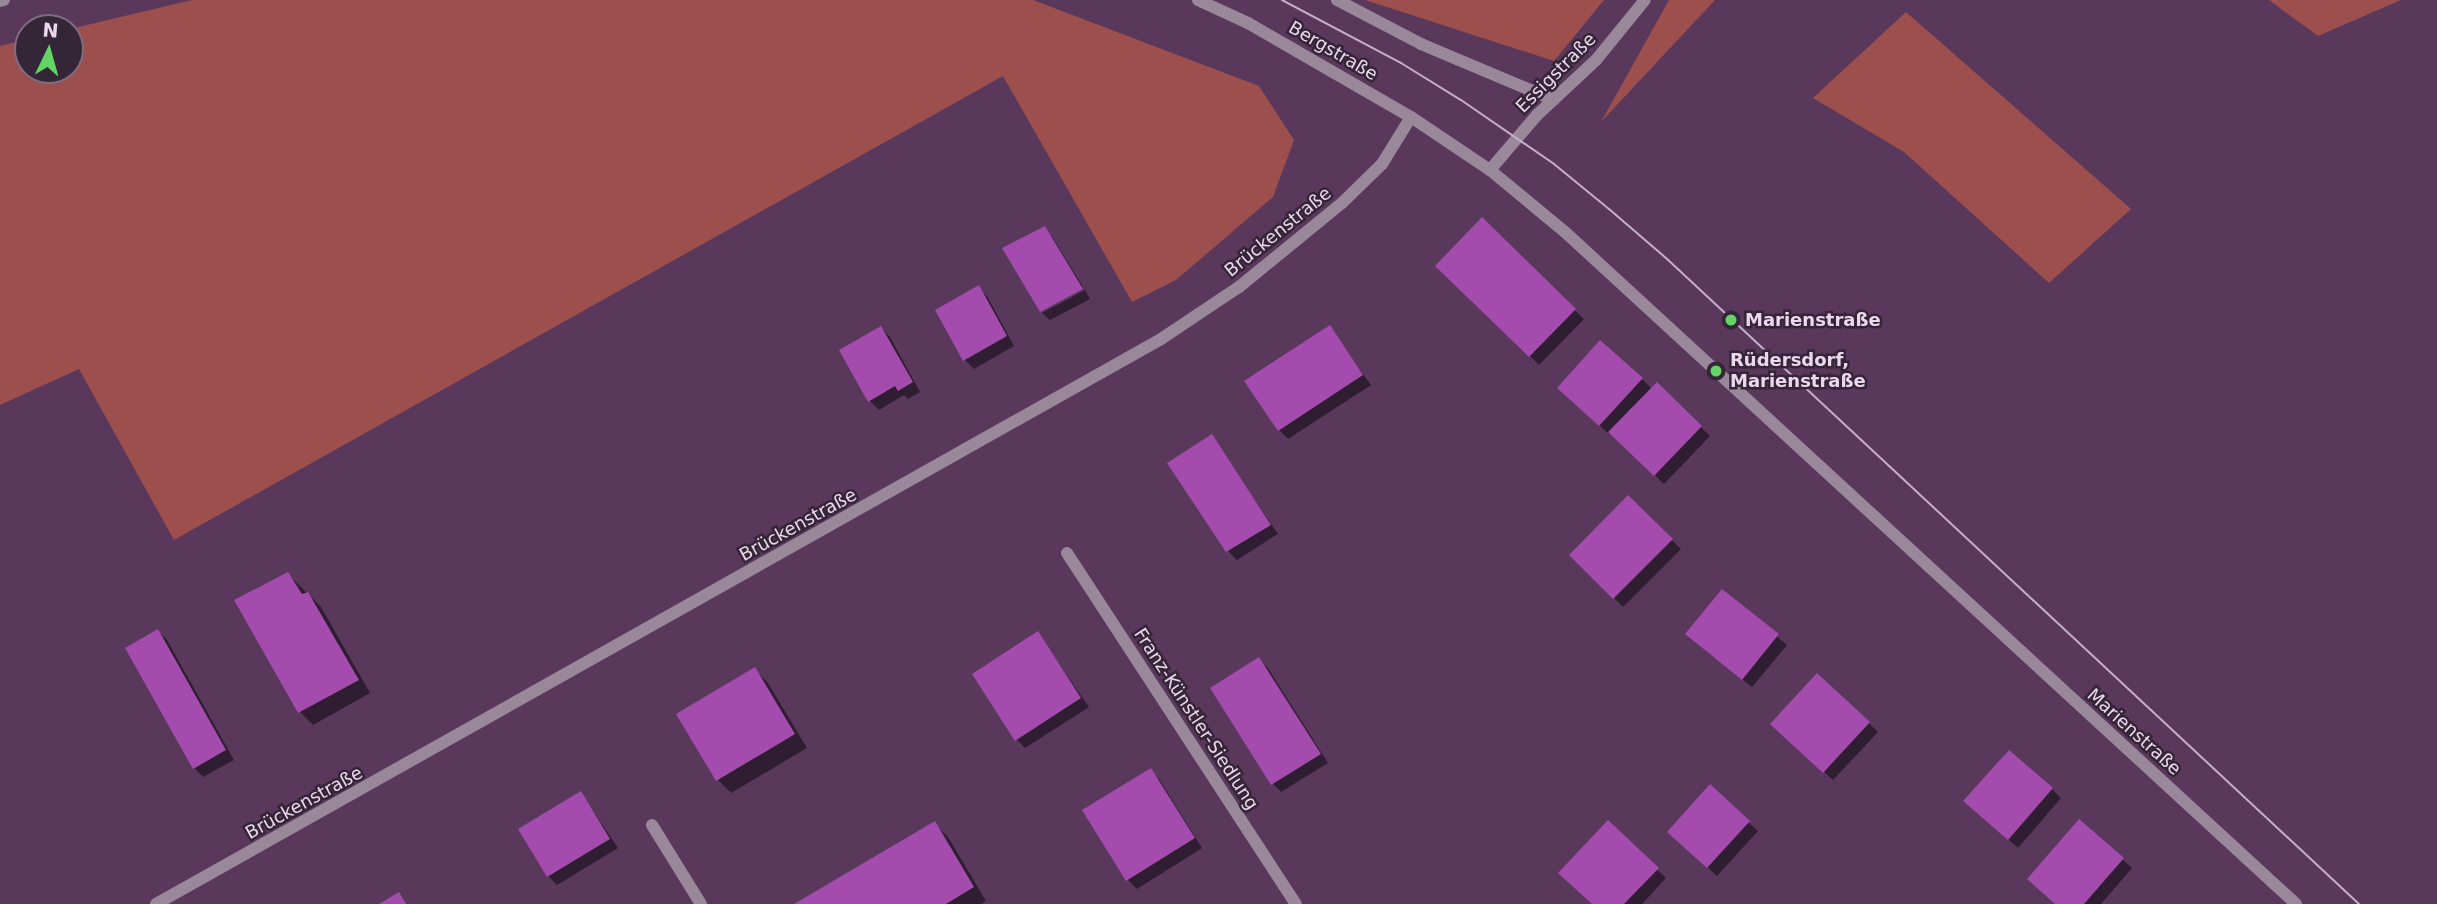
<!DOCTYPE html>
<html>
<head>
<meta charset="utf-8">
<style>
	body { margin:0 }
	#map { position:relative; width:2437px; height:904px; overflow:hidden; background:#59385c; font-family:"DejaVu Sans",sans-serif }
	div>[style] { position:absolute }
	.green>* { inset:0; background:#9c4f4c }
	.shadow>* { inset:0; background:#0007 }
	.building>* { inset:0; background:#a44cad }
	.minor>* { height:12px; margin:-6px; padding:0 6px; transform-origin:6px; border-radius:6px; background:#99889a }
	.tram>* { height:2px; margin:-1px; padding:0 1px; transform-origin:1px; border-radius:1px; background:#c6afc9 }
	.dots>* { width:19px; height:19px; translate:-50% -50%; box-sizing:border-box; border:4px solid #352637; border-radius:50% }
	span { translate:-50% -50%; white-space:nowrap; text-align:center; line-height:1.15; -webkit-text-stroke:5px #352637; paint-order:stroke }
	.street-label { font-size:18px; color:#ecd8ee }
	.poi-label { font-size:18px; color:#ecd8ee; font-weight:700 }
	.left { translate:0 -50%; text-align:left }
	.north { position:absolute; left:14px; top:14px; width:70px; height:70px; box-sizing:border-box; background:#352637; border:2px solid #7e6d80; border-radius:50%; rotate:5deg; font-size:19px; font-weight:700; line-height:28px; text-align:center; color:#ecd8ee }
	.north::after { content:''; display:block; margin:auto; width:24px; height:32px; background:#65d467; clip-path:polygon(50% 0,100% 100%,50% 72%,0 100%) }
</style>
</head>
<body>
<div id="map">
	<div class="green">
		<div style="clip-path:polygon(192px 0,1033px 0,1259px 86px,1294px 140px,1273px 197px,1176px 280px,1132px 302px,1003px 76px,174px 540px,79px 369px,0 405px,0 46px,28px 39px,28px 70px,70px 70px,70px 29px)"></div>
		<div style="clip-path:polygon(1365px 0,1604px 0,1554px 61px)"></div>
		<div style="clip-path:polygon(1669px 0,1715px 0,1601px 122px)"></div>
		<div style="clip-path:polygon(2269px 0,2401px 0,2318px 36px)"></div>
		<div style="clip-path:polygon(1906px 12px,2131px 209px,2049px 283px,1904px 152px,1813px 98px)"></div>
	</div>
	<div class="shadow">
		<div style="clip-path:polygon(1482px 220px,1584px 319px,1539px 365px,1438px 266px)"></div>
		<div style="clip-path:polygon(1044px 228px,1053px 238px,1083px 287px,1041px 310px)"></div>
		<div style="clip-path:polygon(978px 287px,987px 296px,1014px 346px,974px 369px,965px 360px,937px 310px)"></div>
		<div style="clip-path:polygon(1085px 290px,1090px 299px,1050px 320px,1042px 313px)"></div>
		<div style="clip-path:polygon(881px 328px,890px 337px,920px 392px,908px 399px,904px 395px,879px 410px,870px 401px,841px 351px)"></div>
		<div style="clip-path:polygon(1329px 328px,1371px 385px,1288px 439px,1279px 430px)"></div>
		<div style="clip-path:polygon(1642px 379px,1652px 389px,1657px 385px,1710px 436px,1664px 484px,1611px 432px,1609px 434px,1568px 397px)"></div>
		<div style="clip-path:polygon(1211px 436px,1278px 534px,1237px 560px,1228px 551px)"></div>
		<div style="clip-path:polygon(1628px 497px,1681px 549px,1623px 607px,1571px 555px)"></div>
		<div style="clip-path:polygon(288px 574px,321px 607px,370px 693px,313px 725px,300px 712px,236px 600px)"></div>
		<div style="clip-path:polygon(1722px 591px,1787px 645px,1752px 687px,1696px 643px)"></div>
		<div style="clip-path:polygon(158px 631px,167px 640px,234px 760px,203px 777px,194px 768px)"></div>
		<div style="clip-path:polygon(1038px 634px,1089px 707px,1025px 748px,1016px 739px)"></div>
		<div style="clip-path:polygon(1259px 659px,1268px 668px,1328px 763px,1281px 792px,1272px 783px)"></div>
		<div style="clip-path:polygon(755px 670px,768px 683px,807px 748px,731px 793px,718px 780px,678px 715px)"></div>
		<div style="clip-path:polygon(1869px 723px,1878px 732px,1833px 780px,1782px 733px)"></div>
		<div style="clip-path:polygon(1150px 770px,1159px 779px,1202px 848px,1137px 889px,1128px 880px)"></div>
		<div style="clip-path:polygon(1710px 787px,1758px 831px,1717px 876px,1678px 840px)"></div>
		<div style="clip-path:polygon(2052px 789px,2061px 798px,2018px 848px,1975px 810px)"></div>
		<div style="clip-path:polygon(581px 793px,618px 848px,557px 885px,548px 876px)"></div>
		<div style="clip-path:polygon(2080px 821px,2132px 868px,2101px 904px,2057px 904px)"></div>
		<div style="clip-path:polygon(1608px 822px,1666px 878px,1642px 904px,1594px 904px)"></div>
		<div style="clip-path:polygon(935px 824px,948px 837px,986px 901px,981px 904px,798px 904px)"></div>
	</div>
	<div class="building">
		<div style="clip-path:polygon(1482px 217px,1576px 309px,1529px 357px,1435px 266px)"></div>
		<div style="clip-path:polygon(1045px 226px,1083px 289px,1040px 312px,1002px 248px)"></div>
		<div style="clip-path:polygon(979px 285px,1007px 336px,963px 361px,935px 310px)"></div>
		<div style="clip-path:polygon(1330px 325px,1363px 375px,1278px 431px,1244px 381px)"></div>
		<div style="clip-path:polygon(881px 326px,913px 382px,898px 391px,895px 386px,868px 402px,839px 350px)"></div>
		<div style="clip-path:polygon(1600px 340px,1643px 378px,1599px 426px,1557px 388px)"></div>
		<div style="clip-path:polygon(1657px 382px,1702px 426px,1654px 476px,1608px 432px)"></div>
		<div style="clip-path:polygon(1212px 434px,1271px 525px,1226px 552px,1167px 463px)"></div>
		<div style="clip-path:polygon(1628px 495px,1673px 539px,1613px 599px,1569px 555px)"></div>
		<div style="clip-path:polygon(288px 572px,302px 594px,308px 592px,359px 680px,298px 713px,234px 600px)"></div>
		<div style="clip-path:polygon(1722px 589px,1779px 634px,1742px 680px,1685px 634px)"></div>
		<div style="clip-path:polygon(158px 629px,226px 750px,193px 769px,125px 648px)"></div>
		<div style="clip-path:polygon(1038px 631px,1081px 698px,1015px 741px,972px 674px)"></div>
		<div style="clip-path:polygon(1259px 657px,1321px 754px,1271px 785px,1210px 688px)"></div>
		<div style="clip-path:polygon(755px 667px,795px 734px,716px 781px,676px 714px)"></div>
		<div style="clip-path:polygon(1817px 673px,1870px 722px,1823px 773px,1770px 724px)"></div>
		<div style="clip-path:polygon(2009px 750px,2053px 788px,2008px 840px,1963px 801px)"></div>
		<div style="clip-path:polygon(1151px 768px,1195px 838px,1126px 881px,1082px 810px)"></div>
		<div style="clip-path:polygon(1710px 784px,1750px 821px,1707px 868px,1667px 832px)"></div>
		<div style="clip-path:polygon(581px 791px,610px 839px,547px 877px,518px 829px)"></div>
		<div style="clip-path:polygon(2079px 819px,2124px 858px,2084px 904px,2055px 904px,2027px 879px)"></div>
		<div style="clip-path:polygon(1608px 820px,1659px 868px,1624px 904px,1592px 904px,1558px 873px)"></div>
		<div style="clip-path:polygon(935px 821px,974px 887px,946px 904px,794px 904px)"></div>
		<div style="clip-path:polygon(399px 892px,406px 904px,379px 904px)"></div>
	</div>
	<div class="minor">
		<div style="left:1198px;top:0;width:55px;rotate:24.7deg"></div>
		<div style="left:1248px;top:23px;width:188px;rotate:30deg"></div>
		<div style="left:1411px;top:117px;width:95px;rotate:33.9deg"></div>
		<div style="left:1490px;top:170px;width:97px;rotate:39.6deg"></div>
		<div style="left:1565px;top:232px;width:993px;rotate:42.59deg"></div>
		<div style="left:1337px;top:0;width:95px;rotate:27.6deg"></div>
		<div style="left:1421px;top:44px;width:144px;rotate:22.8deg"></div>
		<div style="left:0;top:1px;width:4px;rotate:-14deg"></div>
		<div style="left:1490px;top:170px;width:72px;rotate:-49.5deg"></div>
		<div style="left:1537px;top:115px;width:81px;rotate:-43deg"></div>
		<div style="left:1596px;top:60px;width:77px;rotate:-50.8deg"></div>
		<div style="left:1067px;top:553px;width:419px;rotate:56.9deg"></div>
		<div style="left:652px;top:825px;width:93px;rotate:58.2deg"></div>
		<div style="left:156px;top:904px;width:1153px;rotate:-29.34deg"></div>
		<div style="left:1161px;top:339px;width:94px;rotate:-33.7deg"></div>
		<div style="left:1239px;top:287px;width:133px;rotate:-39.2deg"></div>
		<div style="left:1342px;top:203px;width:56px;rotate:-44.3deg"></div>
		<div style="left:1382px;top:164px;width:55px;rotate:-58.3deg"></div>
	</div>
	<div class="tram">
		<div style="left:1282px;top:0;width:135px;rotate:27.9deg"></div>
		<div style="left:1401px;top:63px;width:70px;rotate:31.7deg"></div>
		<div style="left:1461px;top:100px;width:113px;rotate:34.5deg"></div>
		<div style="left:1554px;top:164px;width:71px;rotate:39.3deg"></div>
		<div style="left:1609px;top:209px;width:75px;rotate:40.7deg"></div>
		<div style="left:1666px;top:258px;width:947px;rotate:42.99deg"></div>
	</div>
	<div class="dots">
		<div style="left:1731px;top:320px;background:#65d467"></div>
		<div style="left:1716px;top:371px;background:#65d467"></div>
	</div>
	<div class="street-label">
		<span style="left:1333px;top:51px;rotate:30deg">Bergstraße</span>
		<span style="left:1556px;top:73px;rotate:-45deg">Essigstraße</span>
		<span style="left:1278px;top:232px;rotate:-39deg">Brückenstraße</span>
		<span style="left:798px;top:525px;rotate:-29deg">Brückenstraße</span>
		<span style="left:1196px;top:719px;rotate:57deg">Franz-Künstler-Siedlung</span>
		<span style="left:2134px;top:732px;rotate:42deg">Marienstraße</span>
		<span style="left:304px;top:803px;rotate:-29deg">Brückenstraße</span>
	</div>
	<div class="poi-label">
		<span class="left" style="left:1745px;top:320px">Marienstraße</span>
		<span class="left" style="left:1730px;top:371px">Rüdersdorf,<br>Marienstraße</span>
	</div>
	<div class="north">N</div>
</div>
</body>
</html>
